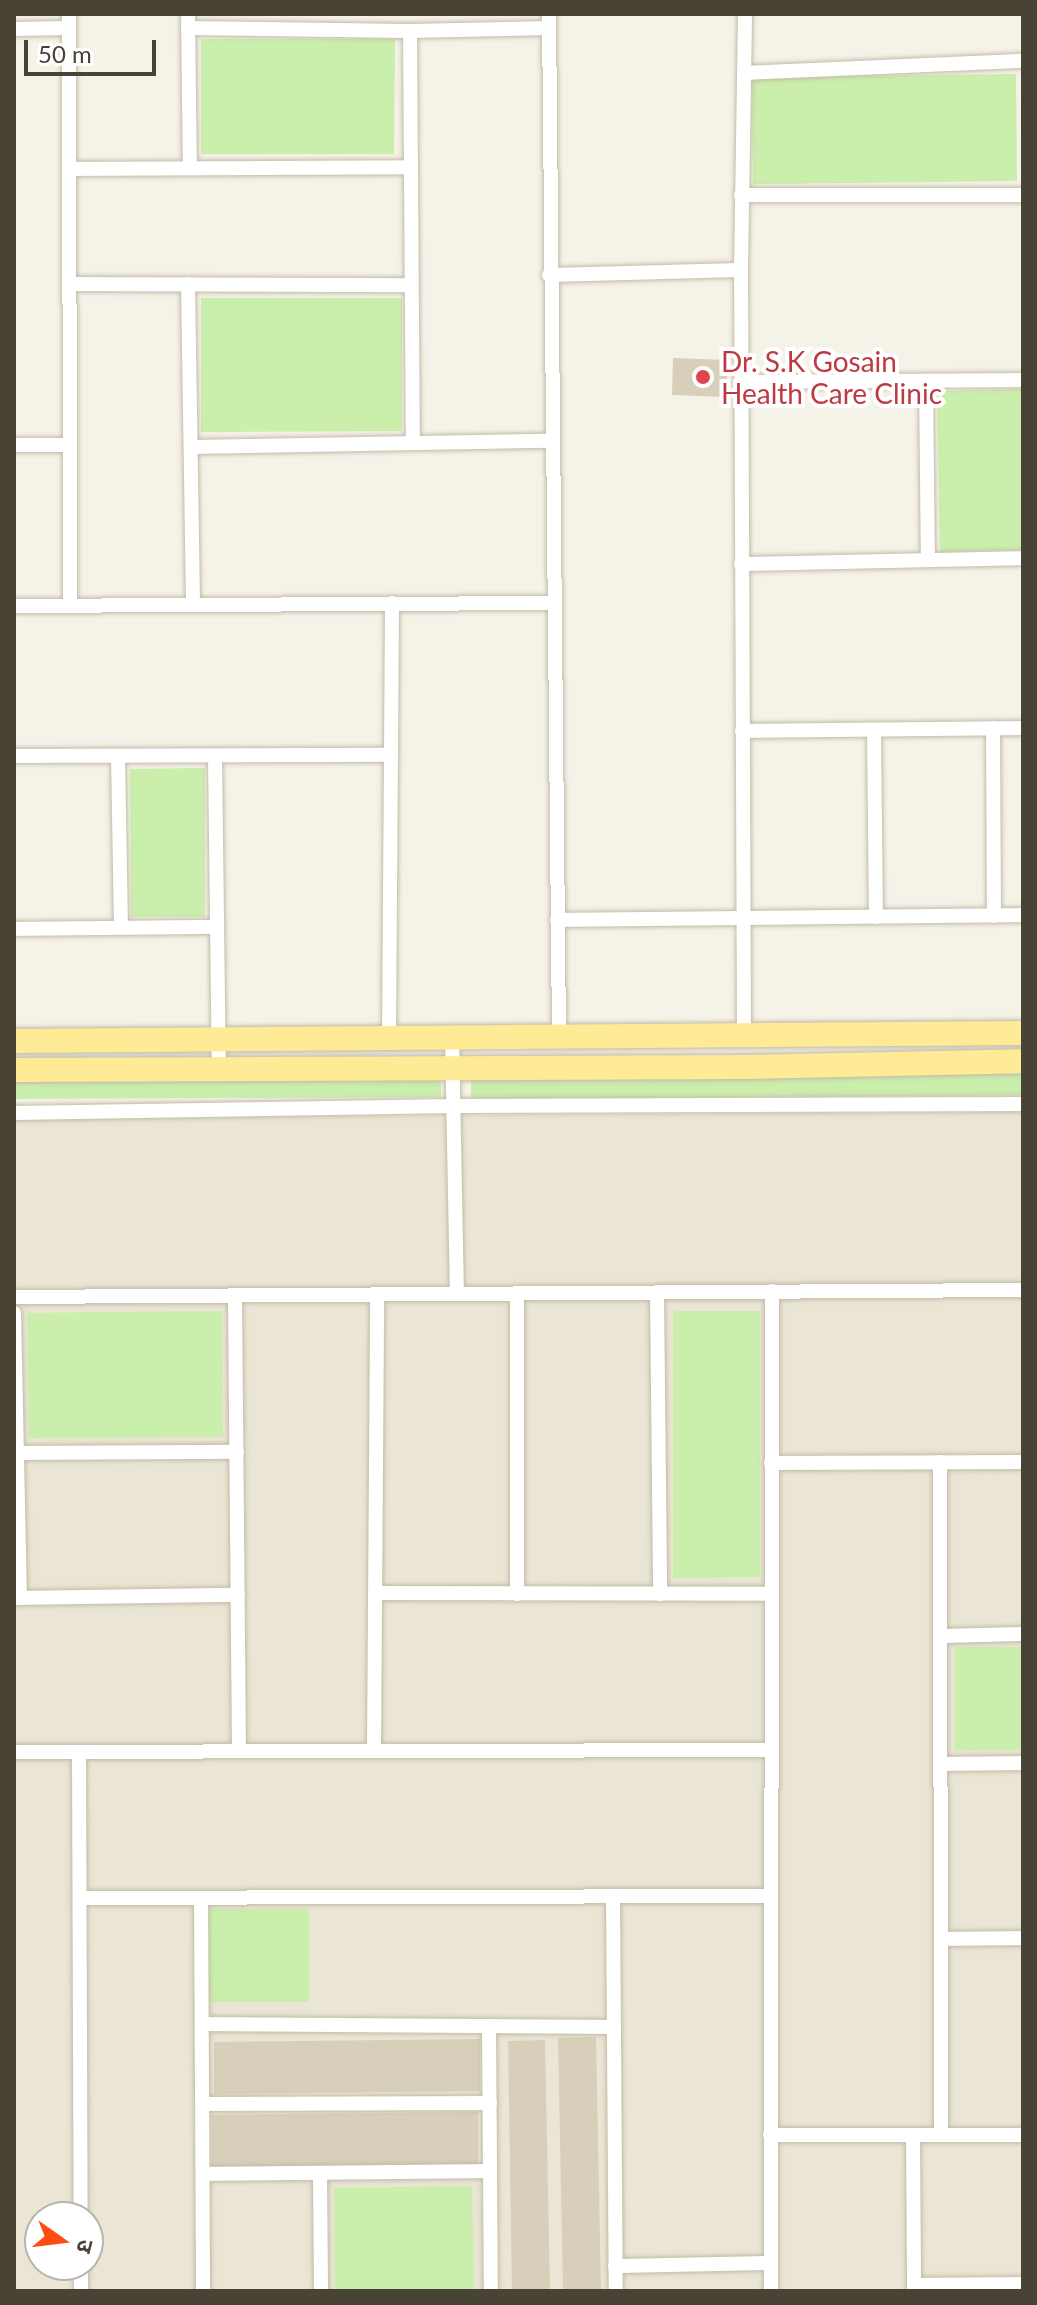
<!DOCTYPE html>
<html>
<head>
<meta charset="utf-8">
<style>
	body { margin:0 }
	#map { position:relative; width:1037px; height:2305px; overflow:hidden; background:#f5f2e7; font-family:Lato,"Noto Sans Devanagari",sans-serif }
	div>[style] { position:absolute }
	.residential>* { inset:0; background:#eae5d4 }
	.green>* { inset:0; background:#caeeab }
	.building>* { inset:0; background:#d8cfbb }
	.roads { filter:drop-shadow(0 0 2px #c2bba8) drop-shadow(0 0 2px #c2bba8) }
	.minor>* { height:14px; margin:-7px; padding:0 7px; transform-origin:7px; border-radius:7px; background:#fff }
	.primary>* { height:24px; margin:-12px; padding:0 12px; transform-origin:12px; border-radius:12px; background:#ffea96 }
	.dots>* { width:22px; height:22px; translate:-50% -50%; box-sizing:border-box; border:4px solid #fff; border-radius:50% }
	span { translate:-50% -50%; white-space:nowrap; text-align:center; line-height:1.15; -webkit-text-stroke:8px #fff; paint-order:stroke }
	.health-label { font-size:28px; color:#be3a42 }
	.left { translate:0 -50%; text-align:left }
	.frame { position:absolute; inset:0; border:16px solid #494335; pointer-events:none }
	.north { position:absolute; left:24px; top:2201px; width:80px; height:80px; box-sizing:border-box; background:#fff; border:2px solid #b6b4ae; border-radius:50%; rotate:104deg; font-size:22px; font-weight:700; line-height:32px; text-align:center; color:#494335 }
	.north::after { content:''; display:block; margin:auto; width:28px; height:36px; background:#ff4b14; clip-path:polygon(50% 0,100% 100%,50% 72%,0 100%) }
	.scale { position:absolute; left:24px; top:40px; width:132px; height:36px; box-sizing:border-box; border:4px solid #494335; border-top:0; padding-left:10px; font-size:24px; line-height:28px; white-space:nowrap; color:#494335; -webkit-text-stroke:6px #fff; paint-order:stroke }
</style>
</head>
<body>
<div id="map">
	<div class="residential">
		<div style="clip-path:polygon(evenodd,1023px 1112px,1023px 2291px,14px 2291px,14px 1118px,1023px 1112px,40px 2217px,88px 2217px,88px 2265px,40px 2265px,40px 2217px)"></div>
	</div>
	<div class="green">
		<div style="clip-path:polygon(201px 39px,395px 39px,394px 154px,201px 154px)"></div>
		<div style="clip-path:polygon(1016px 74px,1017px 181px,753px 184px,752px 77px)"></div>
		<div style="clip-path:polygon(201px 298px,402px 298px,402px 431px,201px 432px)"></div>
		<div style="clip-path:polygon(1021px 389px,1023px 550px,940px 552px,937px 391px)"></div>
		<div style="clip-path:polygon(205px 768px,205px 917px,131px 917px,130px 769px)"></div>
		<div style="clip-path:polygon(1023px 1071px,1023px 1095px,471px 1099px,471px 1075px)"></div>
		<div style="clip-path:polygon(441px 1074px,441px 1097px,14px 1099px,14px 1076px)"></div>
		<div style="clip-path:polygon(222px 1311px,223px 1437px,29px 1438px,27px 1313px)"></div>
		<div style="clip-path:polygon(673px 1311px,760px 1311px,760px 1577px,673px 1578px)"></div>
		<div style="clip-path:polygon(955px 1647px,1023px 1647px,1023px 1750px,955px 1750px)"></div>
		<div style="clip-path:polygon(209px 1909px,309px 1909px,309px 2002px,209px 2002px)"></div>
		<div style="clip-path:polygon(472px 2186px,474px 2291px,335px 2291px,334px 2188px)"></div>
	</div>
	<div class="building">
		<div style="clip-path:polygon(673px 358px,728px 360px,726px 397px,672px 395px)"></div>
		<div style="clip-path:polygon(596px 2037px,601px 2291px,563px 2291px,558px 2038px)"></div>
		<div style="clip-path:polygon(480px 2039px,480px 2091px,214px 2094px,214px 2042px)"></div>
		<div style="clip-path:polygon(545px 2040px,550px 2291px,512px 2291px,508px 2041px)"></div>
		<div style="clip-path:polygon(478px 2112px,478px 2165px,212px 2167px,212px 2115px)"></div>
	</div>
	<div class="roads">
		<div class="minor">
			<div style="left:69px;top:14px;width:592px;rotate:89.9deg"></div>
			<div style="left:188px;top:14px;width:154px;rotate:89.3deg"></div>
			<div style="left:549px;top:14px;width:1022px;rotate:89.44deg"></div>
			<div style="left:188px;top:28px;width:222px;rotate:0.8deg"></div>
			<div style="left:410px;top:31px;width:138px;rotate:-1.2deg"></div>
			<div style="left:14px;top:29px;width:54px;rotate:-1.1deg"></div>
			<div style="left:410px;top:31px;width:412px;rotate:89.6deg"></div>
			<div style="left:744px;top:73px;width:279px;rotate:-2.5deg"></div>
			<div style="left:69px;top:169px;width:341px;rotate:-0.3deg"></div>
			<div style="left:741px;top:195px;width:282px"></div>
			<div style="left:549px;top:275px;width:192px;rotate:-1.5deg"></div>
			<div style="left:69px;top:284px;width:342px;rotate:0.2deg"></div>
			<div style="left:188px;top:284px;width:321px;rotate:89.1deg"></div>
			<div style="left:926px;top:381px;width:179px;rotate:89.4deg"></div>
			<div style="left:741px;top:382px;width:282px;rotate:-0.4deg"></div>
			<div style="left:14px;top:445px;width:56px"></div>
			<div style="left:191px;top:447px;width:360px;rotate:-1deg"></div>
			<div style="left:741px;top:564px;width:282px;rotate:-1.2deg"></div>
			<div style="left:14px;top:606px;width:540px;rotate:-0.32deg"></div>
			<div style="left:993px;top:728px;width:188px;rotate:89.7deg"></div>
			<div style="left:874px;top:730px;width:187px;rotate:89.4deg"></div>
			<div style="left:742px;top:731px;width:281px;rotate:-0.6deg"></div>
			<div style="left:14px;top:756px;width:376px;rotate:-0.2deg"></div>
			<div style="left:118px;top:756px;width:172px;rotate:89deg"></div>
			<div style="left:215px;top:756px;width:313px;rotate:89.3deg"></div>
			<div style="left:557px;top:920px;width:466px;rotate:-0.6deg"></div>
			<div style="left:14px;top:929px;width:203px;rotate:-0.6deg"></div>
			<div style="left:744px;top:1035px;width:765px;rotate:-90.22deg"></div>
			<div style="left:741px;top:270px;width:256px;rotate:-89.1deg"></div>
			<div style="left:452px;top:1037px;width:257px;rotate:88.9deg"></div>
			<div style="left:389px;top:1038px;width:435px;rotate:-89.6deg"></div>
			<div style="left:14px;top:1113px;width:439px;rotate:-0.9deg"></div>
			<div style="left:453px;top:1106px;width:570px;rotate:-0.2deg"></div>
			<div style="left:657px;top:1292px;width:302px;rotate:89.4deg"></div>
			<div style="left:235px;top:1296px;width:455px;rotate:89.5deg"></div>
			<div style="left:14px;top:1297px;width:1009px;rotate:-0.4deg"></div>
			<div style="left:14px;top:1313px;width:285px;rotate:88.8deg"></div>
			<div style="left:17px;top:1453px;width:220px;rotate:-0.3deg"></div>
			<div style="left:940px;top:1462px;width:673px;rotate:89.91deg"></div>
			<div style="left:771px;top:1463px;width:252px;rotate:-0.2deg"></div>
			<div style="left:375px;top:1593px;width:395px;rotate:0.1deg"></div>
			<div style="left:517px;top:1594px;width:301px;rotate:-90deg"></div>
			<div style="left:14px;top:1598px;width:224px;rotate:-0.8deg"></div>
			<div style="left:940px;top:1636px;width:83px;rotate:-1.4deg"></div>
			<div style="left:374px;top:1750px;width:456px;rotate:-89.6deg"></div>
			<div style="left:14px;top:1752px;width:756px;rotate:-0.15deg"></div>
			<div style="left:79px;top:1752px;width:465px;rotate:89.8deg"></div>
			<div style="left:941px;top:1764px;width:82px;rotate:-0.7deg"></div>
			<div style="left:613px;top:1896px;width:395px;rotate:89.6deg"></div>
			<div style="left:80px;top:1898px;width:690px;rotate:-0.17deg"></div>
			<div style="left:201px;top:1898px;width:393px;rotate:89.7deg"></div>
			<div style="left:941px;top:1939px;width:82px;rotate:-0.7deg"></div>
			<div style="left:202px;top:2024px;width:412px;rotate:0.4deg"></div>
			<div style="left:489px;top:2026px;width:265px;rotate:89.6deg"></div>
			<div style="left:203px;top:2104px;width:287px;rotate:-0.2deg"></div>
			<div style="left:770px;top:2135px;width:253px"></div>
			<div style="left:913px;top:2135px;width:156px;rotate:89.6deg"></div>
			<div style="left:320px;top:2173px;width:118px;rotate:89.5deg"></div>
			<div style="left:203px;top:2174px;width:287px;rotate:-0.6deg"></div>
			<div style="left:81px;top:2265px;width:26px;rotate:90deg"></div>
			<div style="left:615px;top:2266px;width:156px;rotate:-1.1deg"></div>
			<div style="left:914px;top:2285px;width:109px;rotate:-0.5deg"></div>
			<div style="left:771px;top:2291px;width:1000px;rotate:-89.94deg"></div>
		</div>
		<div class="primary">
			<div style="left:14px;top:1041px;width:1009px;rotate:-0.45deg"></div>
			<div style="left:14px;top:1070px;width:730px;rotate:-0.24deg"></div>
			<div style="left:744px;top:1067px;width:279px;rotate:-1.2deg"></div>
		</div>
	</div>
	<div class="dots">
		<div style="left:703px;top:377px;background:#e0444e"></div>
	</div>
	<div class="health-label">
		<span class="left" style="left:721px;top:377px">Dr. S.K Gosain<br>Health Care Clinic</span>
	</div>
	<div class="frame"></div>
	<div class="north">उ</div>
	<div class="scale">50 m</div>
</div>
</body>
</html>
